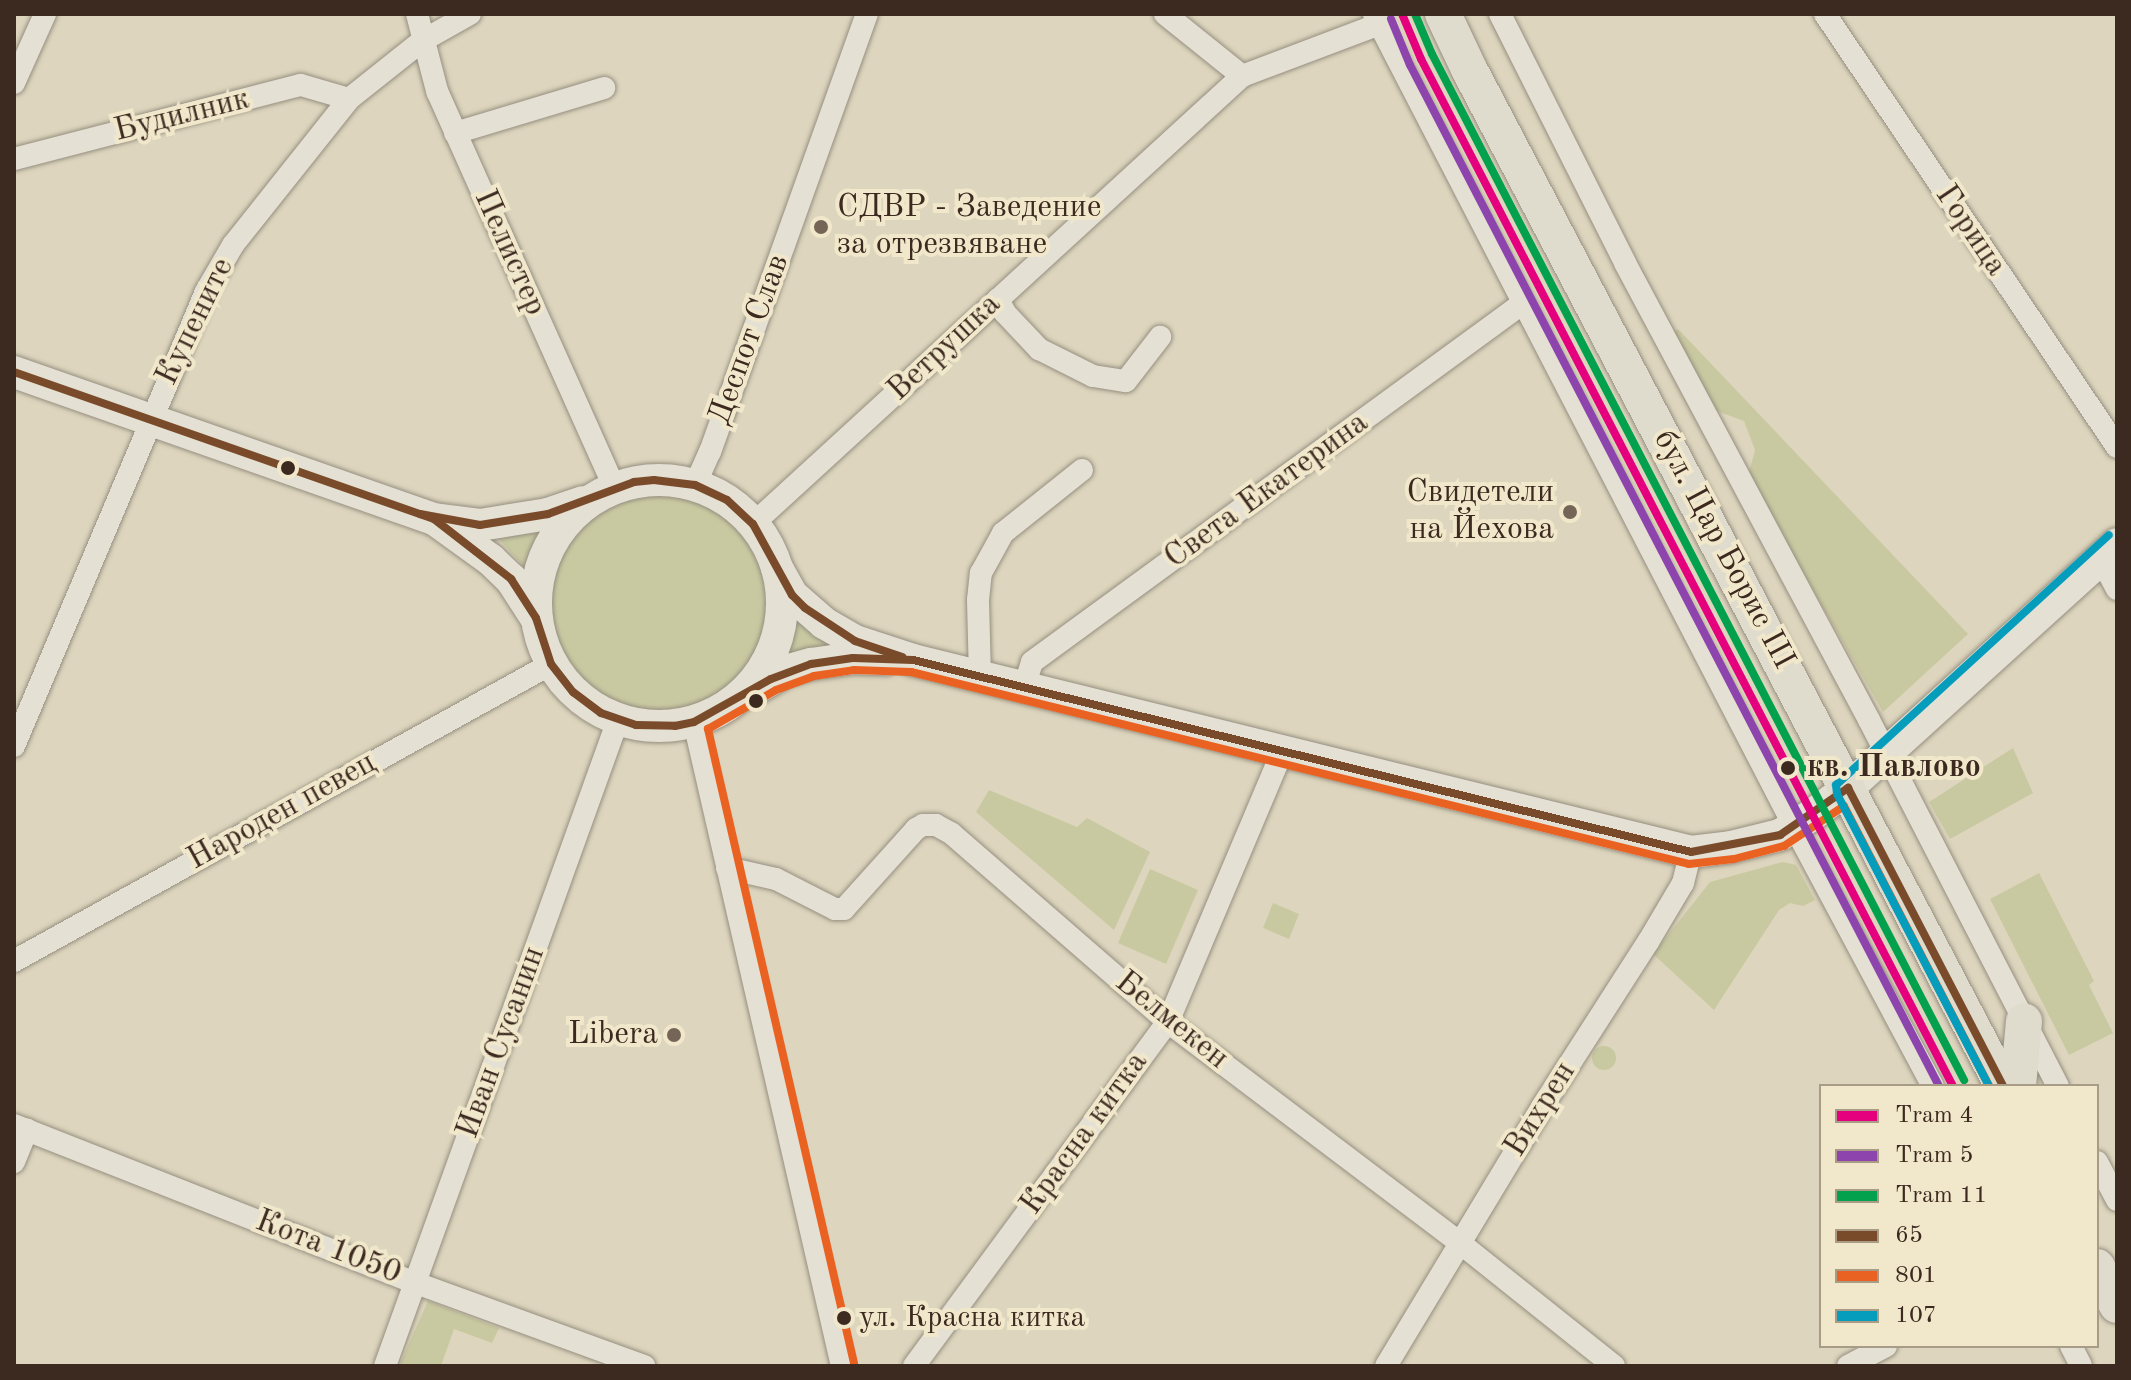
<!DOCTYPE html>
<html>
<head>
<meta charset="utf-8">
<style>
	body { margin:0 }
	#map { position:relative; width:2131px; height:1380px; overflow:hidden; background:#ddd5bd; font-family:"Old Standard TT",serif }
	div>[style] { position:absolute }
	.green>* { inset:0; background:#c9c9a1 }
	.round { border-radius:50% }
	.roads { filter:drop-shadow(0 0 2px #968f80) drop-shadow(0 0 2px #968f80) }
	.street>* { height:22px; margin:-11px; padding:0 11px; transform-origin:11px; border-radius:11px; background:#e4e0d4 }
	.secondary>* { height:32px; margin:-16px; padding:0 16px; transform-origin:16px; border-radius:16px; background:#e4e0d4 }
	.secondary>.ring { margin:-16px; padding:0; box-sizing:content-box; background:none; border:32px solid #e4e0d4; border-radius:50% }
	.primary>* { height:36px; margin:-18px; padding:0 18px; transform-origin:18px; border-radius:18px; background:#dfdbcd }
	.bus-1>* { height:8px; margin:-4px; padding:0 4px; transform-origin:4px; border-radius:4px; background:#7a4b2a }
	.bus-2>* { height:8px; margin:-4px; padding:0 4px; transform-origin:4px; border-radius:4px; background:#e96222 }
	.bus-3>* { height:8px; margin:-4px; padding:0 4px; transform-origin:4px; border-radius:4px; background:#069cbc }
	.tram-1>* { height:8px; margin:-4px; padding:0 4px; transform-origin:4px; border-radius:4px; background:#e5007d }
	.tram-2>* { height:8px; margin:-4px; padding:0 4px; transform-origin:4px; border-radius:4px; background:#8e44ad }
	.tram-3>* { height:8px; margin:-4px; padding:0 4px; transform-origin:4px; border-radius:4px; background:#03a04e }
	.dots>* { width:22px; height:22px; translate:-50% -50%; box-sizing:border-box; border:4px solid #f1e8cc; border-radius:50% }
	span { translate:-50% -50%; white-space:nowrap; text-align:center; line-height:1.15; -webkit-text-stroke:8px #f1e8cc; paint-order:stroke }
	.bus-label { font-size:30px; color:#3c291f }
	.left { translate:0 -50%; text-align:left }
	.street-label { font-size:32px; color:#3c291f }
	.poi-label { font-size:32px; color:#3c291f }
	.right { translate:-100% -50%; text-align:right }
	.stop-label { font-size:32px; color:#3c291f; font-weight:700 }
	.frame { position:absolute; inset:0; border:16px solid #3c291f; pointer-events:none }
	.legend { position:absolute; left:1819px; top:1084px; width:280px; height:264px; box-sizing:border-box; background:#f1e8cc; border:2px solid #a99c87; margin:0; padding:10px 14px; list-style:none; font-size:24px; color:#3c291f }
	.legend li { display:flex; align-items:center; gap:16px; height:40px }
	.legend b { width:40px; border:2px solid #a99c87 }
</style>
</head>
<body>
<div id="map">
	<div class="green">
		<div style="clip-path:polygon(1678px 329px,1968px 634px,1883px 712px,1748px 476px,1755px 450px,1744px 421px,1714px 410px,1671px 333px)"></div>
		<div class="round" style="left:550px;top:494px;width:218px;height:218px"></div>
		<div style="clip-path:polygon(557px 518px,541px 542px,532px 575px,492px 532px)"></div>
		<div style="clip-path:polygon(796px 609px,850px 648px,783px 666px)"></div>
		<div style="clip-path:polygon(2013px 748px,2033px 793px,1950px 839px,1929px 802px)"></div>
		<div style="clip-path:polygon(989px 790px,1077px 827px,1087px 818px,1150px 852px,1114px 930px,976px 812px)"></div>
		<div style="clip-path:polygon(1783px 862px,1796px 865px,1815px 900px,1803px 906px,1790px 903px,1779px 910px,1714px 1010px,1653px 954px,1710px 882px)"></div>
		<div style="clip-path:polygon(1150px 869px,1198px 890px,1166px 964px,1118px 943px)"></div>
		<div style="clip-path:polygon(2039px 873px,2094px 981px,2089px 985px,2113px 1033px,2069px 1055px,1990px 899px)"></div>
		<div style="clip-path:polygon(1273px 903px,1299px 914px,1289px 939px,1263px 928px)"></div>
		<div class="round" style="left:1592px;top:1046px;width:24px;height:24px"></div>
		<div style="clip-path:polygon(428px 1301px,499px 1328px,492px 1343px,454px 1329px,441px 1366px,399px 1366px)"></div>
	</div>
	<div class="roads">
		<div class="street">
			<div style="left:417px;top:14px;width:80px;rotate:75.4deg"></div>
			<div style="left:437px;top:91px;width:435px;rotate:65.9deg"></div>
			<div style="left:1165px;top:14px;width:99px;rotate:38.8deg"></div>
			<div style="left:1374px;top:14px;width:916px;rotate:62.65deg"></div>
			<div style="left:1795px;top:828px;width:293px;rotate:61.9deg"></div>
			<div style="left:1500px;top:14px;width:279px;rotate:63.3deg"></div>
			<div style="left:1625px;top:263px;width:518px;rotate:61.9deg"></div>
			<div style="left:1869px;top:720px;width:412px;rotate:62.7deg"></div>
			<div style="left:1825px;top:14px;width:522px;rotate:56.01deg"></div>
			<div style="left:14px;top:83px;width:76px;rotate:-65.8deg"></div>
			<div style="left:455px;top:133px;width:156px;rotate:-16.8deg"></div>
			<div style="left:14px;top:159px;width:296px;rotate:-14.5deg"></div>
			<div style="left:301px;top:85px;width:50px;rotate:16.3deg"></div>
			<div style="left:998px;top:299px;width:16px;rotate:63deg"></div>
			<div style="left:1005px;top:313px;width:50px;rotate:46.6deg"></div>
			<div style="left:1039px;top:349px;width:60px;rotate:26.6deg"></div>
			<div style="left:1093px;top:376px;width:33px;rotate:9deg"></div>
			<div style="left:1126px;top:381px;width:56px;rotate:-52.3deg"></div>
			<div style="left:695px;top:485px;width:36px;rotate:-66deg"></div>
			<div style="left:710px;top:452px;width:465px;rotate:-70.3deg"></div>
			<div style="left:753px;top:524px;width:663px;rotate:-42.49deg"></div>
			<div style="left:1242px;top:76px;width:144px;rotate:-20.7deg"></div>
			<div style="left:2101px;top:559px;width:34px;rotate:62deg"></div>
			<div style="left:980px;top:677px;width:77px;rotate:-91.5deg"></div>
			<div style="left:978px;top:600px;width:27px;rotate:-84deg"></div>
			<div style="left:981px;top:573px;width:46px;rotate:-61.2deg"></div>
			<div style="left:1003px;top:533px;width:101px;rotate:-38.6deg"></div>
			<div style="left:1024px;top:688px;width:27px;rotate:-73deg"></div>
			<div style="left:1032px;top:662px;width:608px;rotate:-36.17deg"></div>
			<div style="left:694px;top:722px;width:661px;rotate:77.06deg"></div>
			<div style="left:14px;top:746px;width:492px;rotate:-67.1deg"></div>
			<div style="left:205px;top:293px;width:56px;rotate:-59.7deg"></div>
			<div style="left:233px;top:245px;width:186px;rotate:-51.5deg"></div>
			<div style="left:349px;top:99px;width:93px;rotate:-38.5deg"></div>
			<div style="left:422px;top:41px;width:55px;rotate:-29.4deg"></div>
			<div style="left:727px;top:868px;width:50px;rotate:12.7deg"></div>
			<div style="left:776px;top:879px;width:66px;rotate:27deg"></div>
			<div style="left:835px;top:909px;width:9px"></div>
			<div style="left:844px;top:909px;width:108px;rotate:-48deg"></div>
			<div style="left:916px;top:829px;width:8px;rotate:-30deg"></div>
			<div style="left:923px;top:825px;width:13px"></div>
			<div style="left:936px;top:825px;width:18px;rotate:29deg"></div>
			<div style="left:952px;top:834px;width:286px;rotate:41deg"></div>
			<div style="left:1168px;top:1022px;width:366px;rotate:37.1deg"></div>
			<div style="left:1460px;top:1243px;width:197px;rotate:38.6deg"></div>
			<div style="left:14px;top:961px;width:614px;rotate:-28.95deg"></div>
			<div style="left:14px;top:1125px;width:432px;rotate:21.5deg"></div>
			<div style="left:416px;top:1283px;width:243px;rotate:20deg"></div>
			<div style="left:14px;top:1162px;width:35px;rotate:-68deg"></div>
			<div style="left:2097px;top:1162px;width:43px;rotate:62.2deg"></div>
			<div style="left:2071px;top:1346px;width:22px;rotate:63deg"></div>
			<div style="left:385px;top:1366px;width:687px;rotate:-70.17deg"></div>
			<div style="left:914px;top:1366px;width:428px;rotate:-53.6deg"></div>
			<div style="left:1168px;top:1022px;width:293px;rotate:-67.1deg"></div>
			<div style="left:1386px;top:1366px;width:302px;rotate:-58.9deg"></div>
			<div style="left:1542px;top:1107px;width:196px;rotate:-57.3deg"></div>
			<div style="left:1648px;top:942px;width:69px;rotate:-59.3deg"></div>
			<div style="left:1683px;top:883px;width:32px;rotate:-76deg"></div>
			<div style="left:1848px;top:1366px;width:43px;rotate:-27.8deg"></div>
		</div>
		<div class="secondary">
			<div style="left:14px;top:372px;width:445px;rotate:19.3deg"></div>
			<div style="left:434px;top:519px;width:46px;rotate:7.4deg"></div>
			<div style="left:480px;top:525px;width:69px;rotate:-9.2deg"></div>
			<div style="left:548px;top:514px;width:36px;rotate:-19deg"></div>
			<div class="ring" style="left:536px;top:480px;width:214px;height:214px"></div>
			<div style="left:437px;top:521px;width:67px;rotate:35.8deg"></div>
			<div style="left:491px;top:560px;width:28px;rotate:44deg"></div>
			<div style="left:511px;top:579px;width:46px;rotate:57.3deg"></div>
			<div style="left:777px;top:568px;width:31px;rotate:61deg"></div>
			<div style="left:792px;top:595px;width:43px;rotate:41.2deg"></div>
			<div style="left:824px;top:623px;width:36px;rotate:30deg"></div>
			<div style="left:855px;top:641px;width:61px;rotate:18.1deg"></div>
			<div style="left:913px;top:660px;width:801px;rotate:13.86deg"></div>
			<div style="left:1691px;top:852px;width:40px;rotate:-7.1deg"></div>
			<div style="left:1731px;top:847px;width:50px;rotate:-13.8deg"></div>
			<div style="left:1780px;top:835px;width:36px;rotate:-32deg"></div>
			<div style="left:1811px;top:816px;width:46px;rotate:-37.1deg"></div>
			<div style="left:1848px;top:788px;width:363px;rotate:-42.2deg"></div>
			<div style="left:751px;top:691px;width:40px;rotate:-29.7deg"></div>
			<div style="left:786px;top:671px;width:26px;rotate:-16deg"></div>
			<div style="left:811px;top:664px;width:42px;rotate:-8.1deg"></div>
			<div style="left:853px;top:658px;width:33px;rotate:2deg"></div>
		</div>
		<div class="primary">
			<div style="left:1443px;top:14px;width:61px;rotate:64.7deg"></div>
			<div style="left:1469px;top:69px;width:1149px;rotate:62.3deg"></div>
			<div style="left:2018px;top:1086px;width:65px;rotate:-84.7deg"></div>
			<div style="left:2097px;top:1267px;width:43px;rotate:62.2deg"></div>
		</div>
	</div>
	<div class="bus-1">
		<div style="left:14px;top:372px;width:445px;rotate:19.3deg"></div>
		<div style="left:434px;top:519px;width:98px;rotate:37.9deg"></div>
		<div style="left:511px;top:579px;width:46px;rotate:57.3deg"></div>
		<div style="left:536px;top:618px;width:48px;rotate:71.9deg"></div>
		<div style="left:551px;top:664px;width:36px;rotate:52deg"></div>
		<div style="left:573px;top:692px;width:35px;rotate:37deg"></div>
		<div style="left:601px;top:713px;width:37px;rotate:19deg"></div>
		<div style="left:636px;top:725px;width:39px;rotate:1deg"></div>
		<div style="left:675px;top:726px;width:19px;rotate:-12deg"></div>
		<div style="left:694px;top:722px;width:88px;rotate:-29.2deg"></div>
		<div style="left:771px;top:679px;width:43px;rotate:-20.6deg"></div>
		<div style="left:811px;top:664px;width:42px;rotate:-8.1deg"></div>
		<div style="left:853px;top:658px;width:60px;rotate:1.9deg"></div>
		<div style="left:913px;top:660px;width:801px;rotate:13.86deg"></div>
		<div style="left:1691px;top:852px;width:91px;rotate:-10.8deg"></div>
		<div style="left:1780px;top:835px;width:83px;rotate:-34.7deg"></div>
		<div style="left:420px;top:514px;width:61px;rotate:10.4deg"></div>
		<div style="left:480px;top:525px;width:69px;rotate:-9.2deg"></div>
		<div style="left:548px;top:514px;width:92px;rotate:-20.4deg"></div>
		<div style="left:634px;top:482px;width:20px;rotate:-6deg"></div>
		<div style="left:654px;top:480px;width:41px;rotate:7deg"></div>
		<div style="left:695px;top:485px;width:35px;rotate:25deg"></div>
		<div style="left:727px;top:500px;width:35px;rotate:43deg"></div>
		<div style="left:753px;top:524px;width:81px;rotate:61.2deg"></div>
		<div style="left:792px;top:595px;width:18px;rotate:45deg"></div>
		<div style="left:805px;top:608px;width:60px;rotate:33.4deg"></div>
		<div style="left:855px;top:641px;width:50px;rotate:18.8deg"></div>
		<div style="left:1848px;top:788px;width:336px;rotate:62.5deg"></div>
	</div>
	<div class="bus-2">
		<div style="left:854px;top:1363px;width:651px;rotate:-102.97deg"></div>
		<div style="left:708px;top:729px;width:78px;rotate:-29.8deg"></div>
		<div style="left:776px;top:690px;width:40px;rotate:-20.2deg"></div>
		<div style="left:814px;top:676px;width:40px;rotate:-8.5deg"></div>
		<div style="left:854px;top:670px;width:57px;rotate:2deg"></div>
		<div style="left:911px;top:672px;width:801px;rotate:13.86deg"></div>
		<div style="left:1689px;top:864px;width:45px;rotate:-6.3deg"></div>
		<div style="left:1734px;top:859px;width:52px;rotate:-14.6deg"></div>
		<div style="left:1784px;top:846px;width:72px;rotate:-33.7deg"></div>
		<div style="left:1844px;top:806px;width:315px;rotate:62.6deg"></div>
	</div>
	<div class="bus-3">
		<div style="left:1989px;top:1086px;width:329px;rotate:-117.5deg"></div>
		<div style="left:1837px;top:794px;width:9px;rotate:-96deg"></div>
		<div style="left:1836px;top:785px;width:370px;rotate:-42.5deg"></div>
	</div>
	<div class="tram-1">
		<div style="left:1402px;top:14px;width:49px;rotate:67.1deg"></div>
		<div style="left:1421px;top:59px;width:1157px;rotate:62.62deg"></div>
	</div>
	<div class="tram-2">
		<div style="left:1391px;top:19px;width:50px;rotate:67.6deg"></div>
		<div style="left:1410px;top:65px;width:1150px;rotate:62.61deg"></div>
	</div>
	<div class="tram-3">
		<div style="left:1415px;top:14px;width:43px;rotate:67deg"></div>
		<div style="left:1432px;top:54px;width:1156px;rotate:62.59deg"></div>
	</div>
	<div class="dots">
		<div style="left:821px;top:227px;background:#746556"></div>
		<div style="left:288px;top:468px;background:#3c291f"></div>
		<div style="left:1570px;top:512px;background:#746556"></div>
		<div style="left:756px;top:701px;background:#3c291f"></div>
		<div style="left:1788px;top:768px;background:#3c291f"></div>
		<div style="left:674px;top:1035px;background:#746556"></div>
		<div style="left:844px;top:1318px;background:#3c291f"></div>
	</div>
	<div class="bus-label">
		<span class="left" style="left:859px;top:1318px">ул. Красна китка</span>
	</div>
	<div class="street-label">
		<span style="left:182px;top:116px;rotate:-14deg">Будилник</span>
		<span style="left:1970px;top:231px;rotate:56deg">Горица</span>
		<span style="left:509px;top:253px;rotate:66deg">Пелистер</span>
		<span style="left:196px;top:322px;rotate:-64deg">Купените</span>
		<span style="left:750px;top:340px;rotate:-70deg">Деспот Слав</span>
		<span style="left:945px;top:348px;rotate:-43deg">Ветрушка</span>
		<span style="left:1267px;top:491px;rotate:-36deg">Света Екатерина</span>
		<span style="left:1723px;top:550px;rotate:62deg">бул. Цар Борис III</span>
		<span style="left:282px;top:812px;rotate:-29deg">Народен певец</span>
		<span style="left:1171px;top:1021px;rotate:39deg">Белмекен</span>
		<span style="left:502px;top:1043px;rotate:-70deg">Иван Сусанин</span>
		<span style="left:1541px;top:1110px;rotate:-58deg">Вихрен</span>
		<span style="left:1085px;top:1134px;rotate:-54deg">Красна китка</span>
		<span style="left:328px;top:1248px;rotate:21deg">Кота 1050</span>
	</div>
	<div class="poi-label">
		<span class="left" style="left:837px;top:227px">СДВР - Заведение<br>за отрезвяване</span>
		<span class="right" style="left:1554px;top:512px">Свидетели<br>на Йехова</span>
		<span class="right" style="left:658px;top:1035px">Libera</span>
	</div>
	<div class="stop-label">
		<span class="left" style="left:1807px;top:768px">кв. Павлово</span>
	</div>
	<div class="frame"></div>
	<ul class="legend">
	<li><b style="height:10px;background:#e5007d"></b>Tram 4</li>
	<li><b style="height:10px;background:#8e44ad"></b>Tram 5</li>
	<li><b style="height:10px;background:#03a04e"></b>Tram 11</li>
	<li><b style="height:10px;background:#7a4b2a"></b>65</li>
	<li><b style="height:10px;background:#e96222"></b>801</li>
	<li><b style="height:10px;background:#069cbc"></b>107</li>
	</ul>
</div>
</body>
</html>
